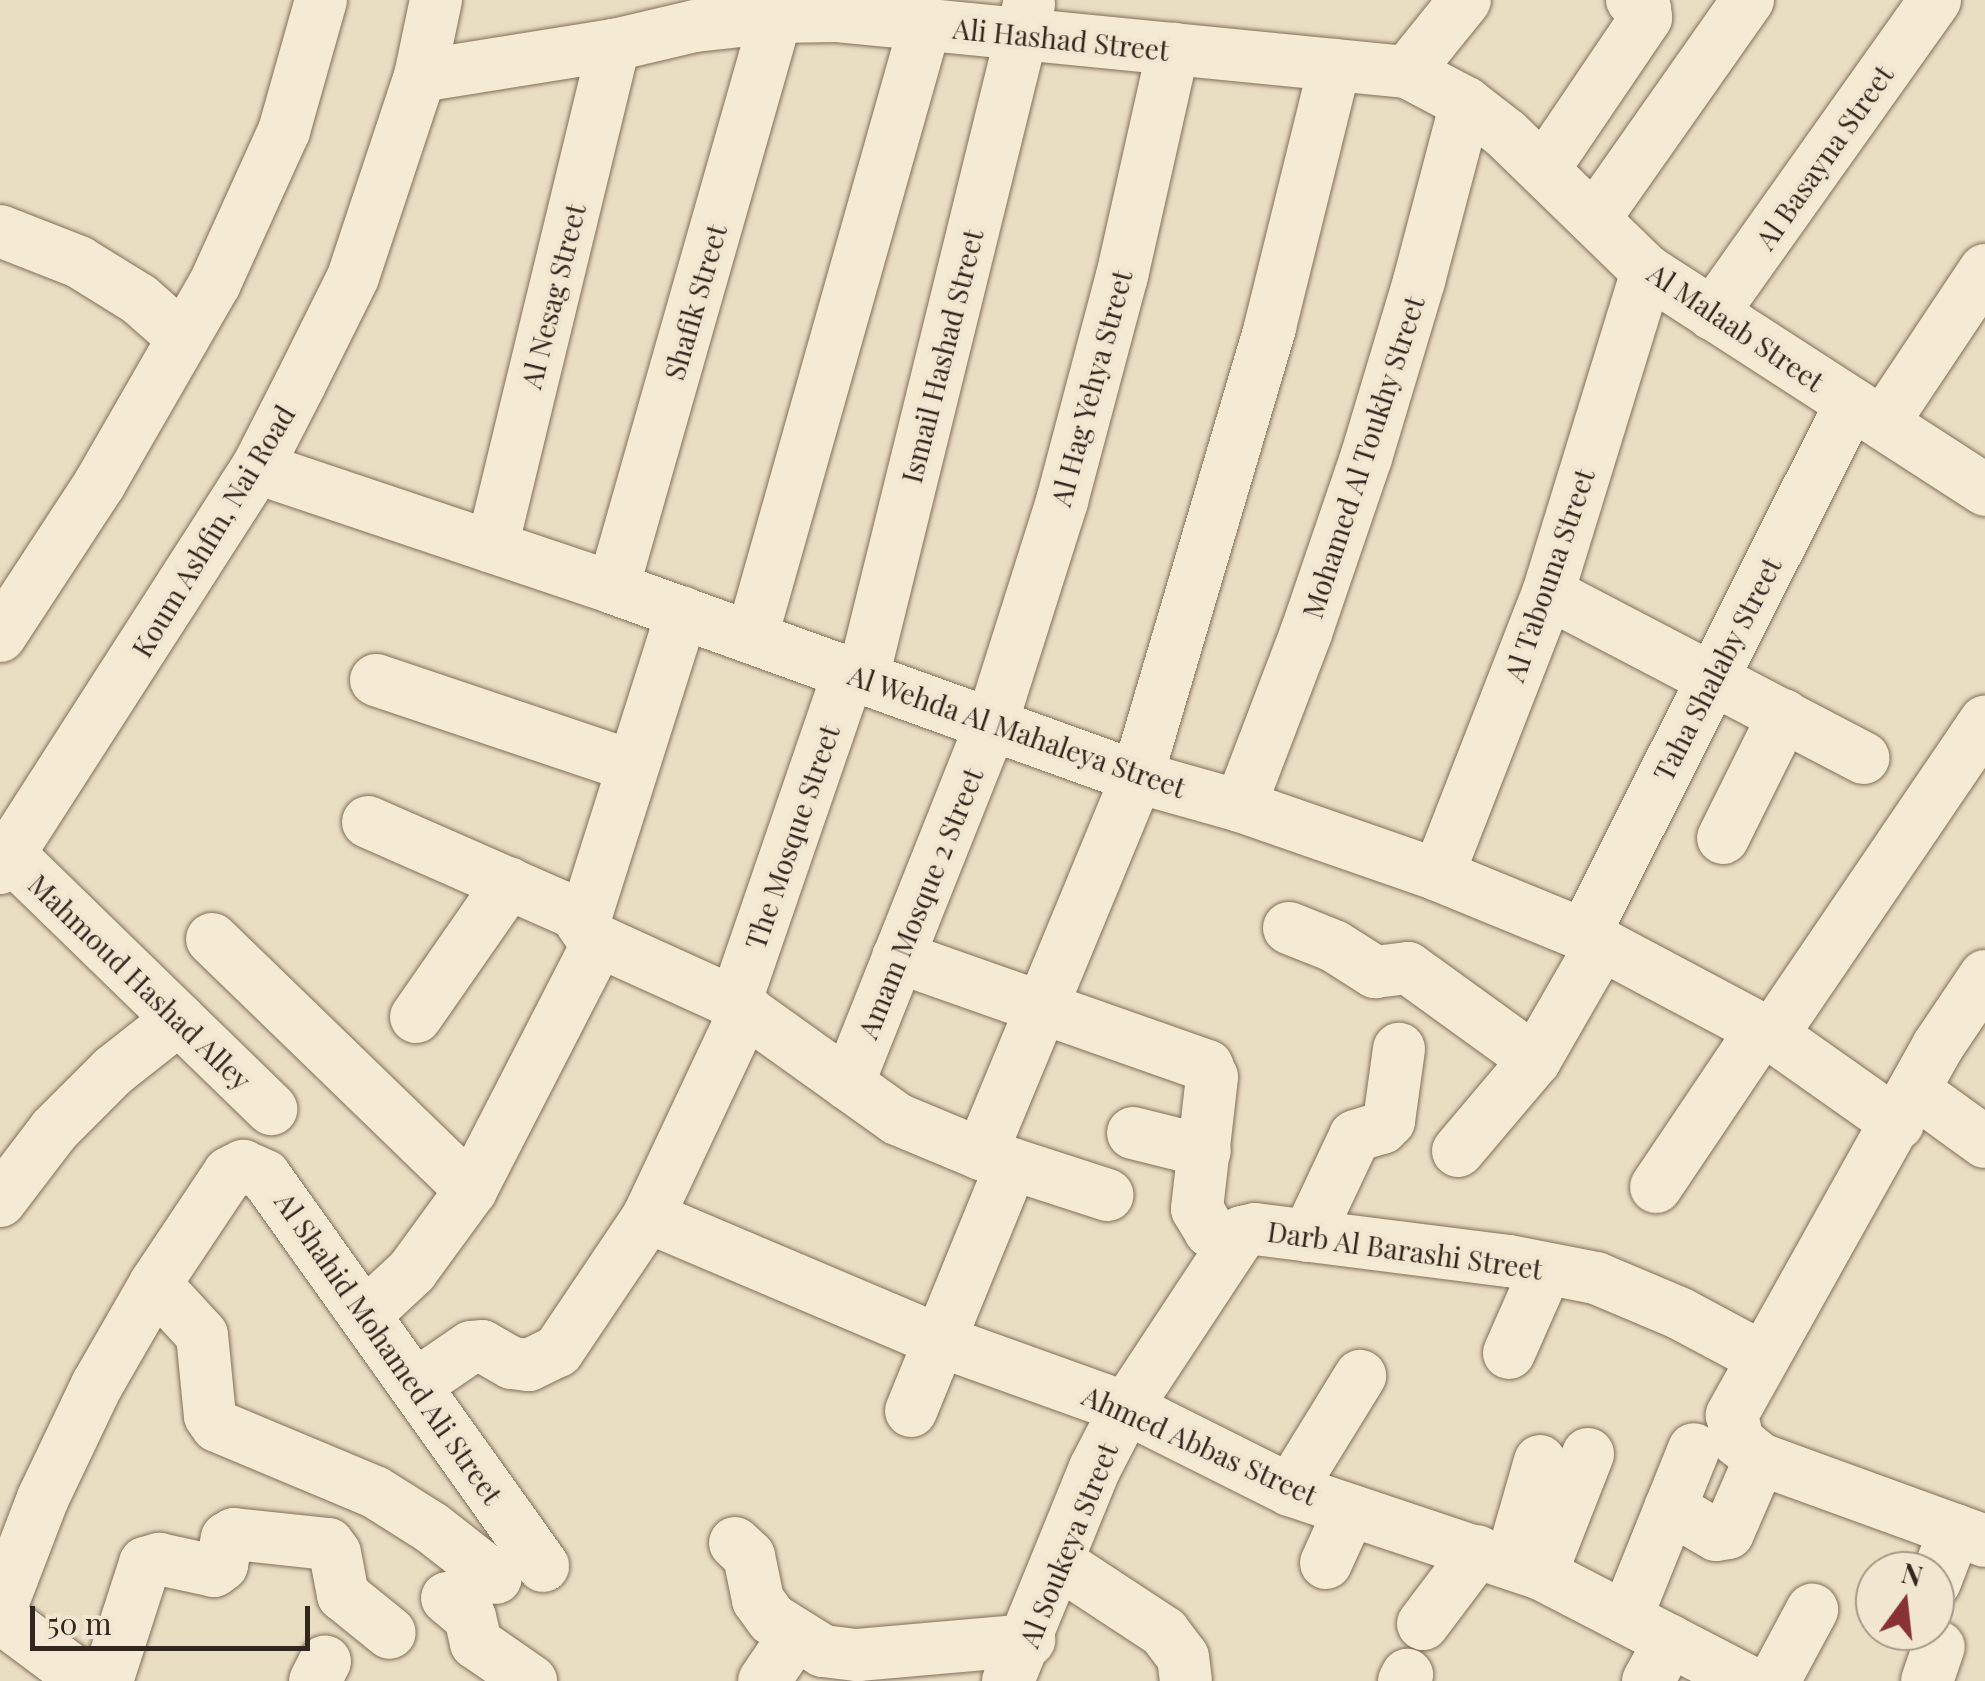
<!DOCTYPE html>
<html>
<head>
<meta charset="utf-8">
<style>
	body { margin:0 }
	#map { position:relative; width:1985px; height:1681px; overflow:hidden; background:#e9ddc2; font-family:"Playfair Display",serif }
	div>[style] { position:absolute }
	.roads { filter:drop-shadow(0 0 2px #816f5b) drop-shadow(0 0 2px #816f5b) }
	.minor>* { height:52px; margin:-26px; padding:0 26px; transform-origin:26px; border-radius:26px; background:#f5ead4 }
	span { translate:-50% -50%; white-space:nowrap; text-align:center; line-height:1.15; -webkit-text-stroke:8px #f1e7d1; paint-order:stroke }
	.street-label { font-size:28px; color:#32271e }
	.north { position:absolute; left:1855px; top:1551px; width:100px; height:100px; box-sizing:border-box; background:#f1e7d1; border:2px solid #a59a89; border-radius:50%; rotate:15deg; font-size:28px; font-weight:700; line-height:40px; text-align:center; color:#32271e }
	.north::after { content:''; display:block; margin:auto; width:35px; height:45px; background:#893234; clip-path:polygon(50% 0,100% 100%,50% 72%,0 100%) }
	.scale { position:absolute; left:30px; top:1606px; width:280px; height:45px; box-sizing:border-box; border:5px solid #32271e; border-top:0; padding-left:12px; font-size:30px; line-height:35px; white-space:nowrap; color:#32271e; -webkit-text-stroke:8px #f1e7d1; paint-order:stroke }
</style>
</head>
<body>
<div id="map">
	<div class="roads">
		<div class="minor">
			<div style="left:1407px;top:72px;width:92px;rotate:-51.1deg"></div>
			<div style="left:420px;top:76px;width:196px;rotate:-9.1deg"></div>
			<div style="left:614px;top:45px;width:83px;rotate:-13.2deg"></div>
			<div style="left:695px;top:26px;width:81px;rotate:-6.3deg"></div>
			<div style="left:776px;top:17px;width:61px;rotate:-0.9deg"></div>
			<div style="left:837px;top:16px;width:573px;rotate:5.61deg"></div>
			<div style="left:1407px;top:72px;width:67px;rotate:27.7deg"></div>
			<div style="left:1466px;top:103px;width:51px;rotate:37.8deg"></div>
			<div style="left:1506px;top:134px;width:197px;rotate:44.2deg"></div>
			<div style="left:1647px;top:271px;width:403px;rotate:32.9deg"></div>
			<div style="left:1543px;top:170px;width:184px;rotate:-55.9deg"></div>
			<div style="left:1646px;top:18px;width:9px;rotate:-96deg"></div>
			<div style="left:1645px;top:9px;width:16px;rotate:-145deg"></div>
			<div style="left:1594px;top:219px;width:268px;rotate:-54.9deg"></div>
			<div style="left:0;top:231px;width:85px;rotate:21.4deg"></div>
			<div style="left:79px;top:262px;width:70px;rotate:31.7deg"></div>
			<div style="left:139px;top:299px;width:59px;rotate:41.6deg"></div>
			<div style="left:1712px;top:314px;width:385px;rotate:-54.6deg"></div>
			<div style="left:1883px;top:423px;width:184px;rotate:-56.3deg"></div>
			<div style="left:257px;top:468px;width:376px;rotate:18.6deg"></div>
			<div style="left:613px;top:588px;width:557px;rotate:19.83deg"></div>
			<div style="left:1137px;top:777px;width:107px;rotate:15.7deg"></div>
			<div style="left:1240px;top:806px;width:210px;rotate:19.2deg"></div>
			<div style="left:1438px;top:875px;width:158px;rotate:22.3deg"></div>
			<div style="left:1584px;top:935px;width:213px;rotate:28deg"></div>
			<div style="left:1772px;top:1035px;width:154px;rotate:35.2deg"></div>
			<div style="left:492px;top:547px;width:517px;rotate:-76.34deg"></div>
			<div style="left:613px;top:588px;width:594px;rotate:-74.07deg"></div>
			<div style="left:1548px;top:593px;width:356px;rotate:27.6deg"></div>
			<div style="left:0;top:636px;width:183px;rotate:-56.8deg"></div>
			<div style="left:100px;top:483px;width:231px;rotate:-60.1deg"></div>
			<div style="left:215px;top:283px;width:167px;rotate:-65.6deg"></div>
			<div style="left:284px;top:131px;width:136px;rotate:-74.2deg"></div>
			<div style="left:752px;top:636px;width:635px;rotate:-74.19deg"></div>
			<div style="left:863px;top:677px;width:693px;rotate:-76.14deg"></div>
			<div style="left:376px;top:680px;width:270px;rotate:18.6deg"></div>
			<div style="left:1240px;top:806px;width:185px;rotate:-69.1deg"></div>
			<div style="left:1306px;top:633px;width:185px;rotate:-71.1deg"></div>
			<div style="left:1366px;top:458px;width:185px;rotate:-73.3deg"></div>
			<div style="left:1419px;top:281px;width:184px;rotate:-75.2deg"></div>
			<div style="left:368px;top:822px;width:226px;rotate:23.7deg"></div>
			<div style="left:575px;top:913px;width:30px;rotate:56deg"></div>
			<div style="left:592px;top:938px;width:157px;rotate:24.4deg"></div>
			<div style="left:735px;top:1003px;width:199px;rotate:35.6deg"></div>
			<div style="left:897px;top:1119px;width:91px;rotate:22.6deg"></div>
			<div style="left:981px;top:1154px;width:133px;rotate:18deg"></div>
			<div style="left:1723px;top:838px;width:137px;rotate:-63.6deg"></div>
			<div style="left:9px;top:854px;width:366px;rotate:44.2deg"></div>
			<div style="left:0;top:868px;width:475px;rotate:-57.3deg"></div>
			<div style="left:257px;top:468px;width:94px;rotate:-62.9deg"></div>
			<div style="left:300px;top:384px;width:119px;rotate:-63.6deg"></div>
			<div style="left:353px;top:277px;width:212px;rotate:-71.6deg"></div>
			<div style="left:420px;top:76px;width:78px;rotate:-78.1deg"></div>
			<div style="left:1438px;top:875px;width:303px;rotate:-68.7deg"></div>
			<div style="left:1548px;top:593px;width:337px;rotate:-72.9deg"></div>
			<div style="left:583px;top:925px;width:328px;rotate:-72.4deg"></div>
			<div style="left:1289px;top:928px;width:48px;rotate:21.8deg"></div>
			<div style="left:1334px;top:946px;width:49px;rotate:32.4deg"></div>
			<div style="left:1375px;top:972px;width:33px;rotate:-7deg"></div>
			<div style="left:1408px;top:968px;width:157px;rotate:35.9deg"></div>
			<div style="left:1584px;top:935px;width:595px;rotate:-63.35deg"></div>
			<div style="left:212px;top:939px;width:361px;rotate:44.1deg"></div>
			<div style="left:898px;top:957px;width:328px;rotate:19.4deg"></div>
			<div style="left:1207px;top:1066px;width:12px;rotate:66deg"></div>
			<div style="left:1212px;top:1077px;width:133px;rotate:96.5deg"></div>
			<div style="left:1197px;top:1209px;width:26px;rotate:59deg"></div>
			<div style="left:1210px;top:1231px;width:24px;rotate:24deg"></div>
			<div style="left:1985px;top:976px;width:84px;rotate:123.9deg"></div>
			<div style="left:1938px;top:1046px;width:423px;rotate:119.2deg"></div>
			<div style="left:1732px;top:1415px;width:27px;rotate:77deg"></div>
			<div style="left:1738px;top:1441px;width:28px;rotate:39deg"></div>
			<div style="left:1760px;top:1459px;width:239px;rotate:20deg"></div>
			<div style="left:735px;top:1003px;width:350px;rotate:-71deg"></div>
			<div style="left:416px;top:1017px;width:163px;rotate:-55.2deg"></div>
			<div style="left:1772px;top:1035px;width:379px;rotate:-55.8deg"></div>
			<div style="left:848px;top:1084px;width:390px;rotate:-68.3deg"></div>
			<div style="left:992px;top:722px;width:232px;rotate:-72.4deg"></div>
			<div style="left:1062px;top:501px;width:233px;rotate:-75.1deg"></div>
			<div style="left:1122px;top:276px;width:233px;rotate:-77.3deg"></div>
			<div style="left:1916px;top:1092px;width:85px;rotate:35.9deg"></div>
			<div style="left:1133px;top:1133px;width:74px;rotate:14deg"></div>
			<div style="left:1458px;top:1151px;width:119px;rotate:-49.8deg"></div>
			<div style="left:1535px;top:1060px;width:133px;rotate:-60.1deg"></div>
			<div style="left:981px;top:1154px;width:408px;rotate:-67.5deg"></div>
			<div style="left:1137px;top:777px;width:469px;rotate:-73.5deg"></div>
			<div style="left:1270px;top:327px;width:270px;rotate:-76.1deg"></div>
			<div style="left:1656px;top:1187px;width:190px;rotate:-56.1deg"></div>
			<div style="left:0;top:1201px;width:89px;rotate:-52.7deg"></div>
			<div style="left:54px;top:1130px;width:83px;rotate:-45deg"></div>
			<div style="left:113px;top:1071px;width:84px;rotate:-38.2deg"></div>
			<div style="left:648px;top:1217px;width:317px;rotate:23deg"></div>
			<div style="left:940px;top:1341px;width:198px;rotate:19.8deg"></div>
			<div style="left:1126px;top:1408px;width:183px;rotate:26.6deg"></div>
			<div style="left:1290px;top:1490px;width:265px;rotate:18.5deg"></div>
			<div style="left:1541px;top:1574px;width:232px;rotate:27.4deg"></div>
			<div style="left:1308px;top:1236px;width:110px;rotate:-64.8deg"></div>
			<div style="left:1355px;top:1136px;width:28px;rotate:-17deg"></div>
			<div style="left:1382px;top:1128px;width:10px;rotate:-45deg"></div>
			<div style="left:1389px;top:1121px;width:73px;rotate:-82.1deg"></div>
			<div style="left:155px;top:1284px;width:69px;rotate:47.3deg"></div>
			<div style="left:202px;top:1335px;width:81px;rotate:84.4deg"></div>
			<div style="left:210px;top:1416px;width:12px;rotate:55deg"></div>
			<div style="left:217px;top:1426px;width:171px;rotate:22.7deg"></div>
			<div style="left:375px;top:1492px;width:67px;rotate:32.3deg"></div>
			<div style="left:432px;top:1528px;width:81px;rotate:38deg"></div>
			<div style="left:367px;top:1313px;width:62px;rotate:-43deg"></div>
			<div style="left:412px;top:1271px;width:100px;rotate:-53.9deg"></div>
			<div style="left:471px;top:1190px;width:280px;rotate:-62.8deg"></div>
			<div style="left:1509px;top:1353px;width:92px;rotate:-66.2deg"></div>
			<div style="left:417px;top:1384px;width:65px;rotate:-34.4deg"></div>
			<div style="left:471px;top:1347px;width:11px;rotate:-5deg"></div>
			<div style="left:482px;top:1346px;width:34px;rotate:30deg"></div>
			<div style="left:512px;top:1363px;width:17px;rotate:7deg"></div>
			<div style="left:529px;top:1365px;width:32px;rotate:-26deg"></div>
			<div style="left:558px;top:1351px;width:161px;rotate:-56.1deg"></div>
			<div style="left:648px;top:1217px;width:230px;rotate:-64.8deg"></div>
			<div style="left:911px;top:1411px;width:267px;rotate:-67.8deg"></div>
			<div style="left:1290px;top:1490px;width:134px;rotate:-58.4deg"></div>
			<div style="left:1670px;top:1508px;width:53px;rotate:30.4deg"></div>
			<div style="left:1716px;top:1535px;width:12px;rotate:-9deg"></div>
			<div style="left:1728px;top:1533px;width:81px;rotate:-66.6deg"></div>
			<div style="left:735px;top:1543px;width:19px;rotate:43deg"></div>
			<div style="left:749px;top:1556px;width:45px;rotate:78.4deg"></div>
			<div style="left:758px;top:1600px;width:24px;rotate:54deg"></div>
			<div style="left:772px;top:1619px;width:60px;rotate:32.1deg"></div>
			<div style="left:823px;top:1651px;width:35px;rotate:7deg"></div>
			<div style="left:858px;top:1655px;width:172px;rotate:-5deg"></div>
			<div style="left:1511px;top:1562px;width:105px;rotate:-74deg"></div>
			<div style="left:1059px;top:1563px;width:126px;rotate:33.3deg"></div>
			<div style="left:1164px;top:1632px;width:31px;rotate:53deg"></div>
			<div style="left:1183px;top:1657px;width:24px;rotate:83deg"></div>
			<div style="left:1326px;top:1563px;width:58px;rotate:-65.6deg"></div>
			<div style="left:1541px;top:1574px;width:129px;rotate:-68.6deg"></div>
			<div style="left:1935px;top:1582px;width:56px;rotate:-69deg"></div>
			<div style="left:447px;top:1598px;width:30px;rotate:40deg"></div>
			<div style="left:470px;top:1617px;width:27px;rotate:77deg"></div>
			<div style="left:476px;top:1643px;width:67px;rotate:34.6deg"></div>
			<div style="left:0;top:1610px;width:120px;rotate:-69deg"></div>
			<div style="left:43px;top:1498px;width:125px;rotate:-64.5deg"></div>
			<div style="left:97px;top:1385px;width:116px;rotate:-60.1deg"></div>
			<div style="left:155px;top:1284px;width:133px;rotate:-56.3deg"></div>
			<div style="left:229px;top:1173px;width:16px;rotate:-27deg"></div>
			<div style="left:243px;top:1166px;width:24px;rotate:24deg"></div>
			<div style="left:265px;top:1176px;width:479px;rotate:54.5deg"></div>
			<div style="left:0;top:1617px;width:107px;rotate:36.7deg"></div>
			<div style="left:1626px;top:1618px;width:182px;rotate:-68.1deg"></div>
			<div style="left:1423px;top:1624px;width:91px;rotate:-53deg"></div>
			<div style="left:107px;top:1681px;width:124px;rotate:-72.1deg"></div>
			<div style="left:145px;top:1563px;width:15px;rotate:-16deg"></div>
			<div style="left:159px;top:1559px;width:56px;rotate:12.3deg"></div>
			<div style="left:214px;top:1571px;width:10px;rotate:-37deg"></div>
			<div style="left:222px;top:1565px;width:27px;rotate:-80deg"></div>
			<div style="left:227px;top:1538px;width:8px;rotate:-30deg"></div>
			<div style="left:234px;top:1534px;width:95px;rotate:6.1deg"></div>
			<div style="left:328px;top:1544px;width:11px;rotate:52deg"></div>
			<div style="left:335px;top:1553px;width:43px;rotate:79.2deg"></div>
			<div style="left:343px;top:1595px;width:60px;rotate:39deg"></div>
			<div style="left:315px;top:1681px;width:22px;rotate:-63deg"></div>
			<div style="left:764px;top:1681px;width:53px;rotate:-55.7deg"></div>
			<div style="left:1008px;top:1681px;width:230px;rotate:-67.8deg"></div>
			<div style="left:1095px;top:1468px;width:68px;rotate:-62.7deg"></div>
			<div style="left:1126px;top:1408px;width:211px;rotate:-56.6deg"></div>
			<div style="left:1242px;top:1232px;width:13px;rotate:-13deg"></div>
			<div style="left:1255px;top:1229px;width:256px;rotate:7.2deg"></div>
			<div style="left:1509px;top:1261px;width:89px;rotate:11.1deg"></div>
			<div style="left:1596px;top:1278px;width:90px;rotate:22.9deg"></div>
			<div style="left:1679px;top:1313px;width:93px;rotate:28.2deg"></div>
			<div style="left:1404px;top:1681px;width:7px;rotate:-63deg"></div>
			<div style="left:1648px;top:1681px;width:46px;rotate:-61.2deg"></div>
			<div style="left:1774px;top:1681px;width:81px;rotate:-61.8deg"></div>
			<div style="left:1927px;top:1681px;width:36px;rotate:-71deg"></div>
		</div>
	</div>
	<div class="street-label">
		<span style="left:1061px;top:39px;rotate:6deg">Ali Hashad Street</span>
		<span style="left:1824px;top:157px;rotate:-55deg">Al Basayna Street</span>
		<span style="left:553px;top:296px;rotate:-76deg">Al Nesag Street</span>
		<span style="left:695px;top:302px;rotate:-74deg">Shafik Street</span>
		<span style="left:1736px;top:327px;rotate:34deg">Al Malaab Street</span>
		<span style="left:942px;top:356px;rotate:-76deg">Ismail Hashad Street</span>
		<span style="left:1091px;top:388px;rotate:-75deg">Al Hag Yehya Street</span>
		<span style="left:1363px;top:457px;rotate:-72deg">Mohamed Al Toukhy Street</span>
		<span style="left:213px;top:531px;rotate:-59deg">Koum Ashfin, Nai Road</span>
		<span style="left:1549px;top:575px;rotate:-71deg">Al Tabouna Street</span>
		<span style="left:1717px;top:669px;rotate:-63deg">Taha Shalaby Street</span>
		<span style="left:1017px;top:731px;rotate:19deg">Al Wehda Al Mahaleya Street</span>
		<span style="left:792px;top:837px;rotate:-71deg">The Mosque Street</span>
		<span style="left:920px;top:903px;rotate:-68deg">Amam Mosque 2 Street</span>
		<span style="left:140px;top:982px;rotate:44deg">Mahmoud Hashad Alley</span>
		<span style="left:1405px;top:1250px;rotate:8deg">Darb Al Barashi Street</span>
		<span style="left:389px;top:1348px;rotate:55deg">Al Shahid Mohamed Ali Street</span>
		<span style="left:1200px;top:1445px;rotate:24deg">Ahmed Abbas Street</span>
		<span style="left:1068px;top:1545px;rotate:-68deg">Al Soukeya Street</span>
	</div>
	<div class="north">N</div>
	<div class="scale">50 m</div>
</div>
</body>
</html>
